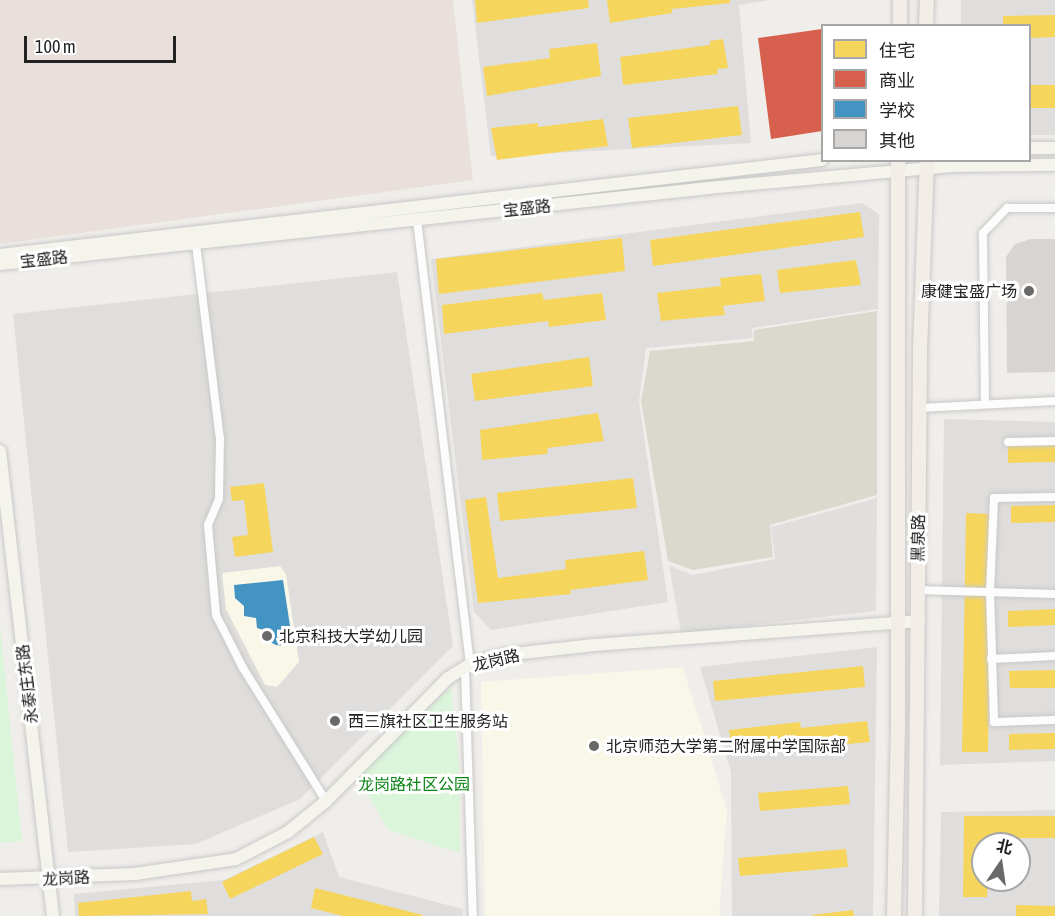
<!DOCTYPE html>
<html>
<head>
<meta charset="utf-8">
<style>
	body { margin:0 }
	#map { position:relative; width:1055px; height:916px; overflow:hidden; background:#f0eeeb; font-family:"Asap Condensed","Noto Sans SC",sans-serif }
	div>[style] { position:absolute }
	.residential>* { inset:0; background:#dfdedc }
	.education>* { inset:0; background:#f8f7e8 }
	.military>* { inset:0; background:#eae0db }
	.construction>* { inset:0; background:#d9d9cd }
	.park>* { inset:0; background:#daf5da }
	.parking>* { inset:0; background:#e0dfde }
	.homes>* { inset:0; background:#f6d55c }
	.shops>* { inset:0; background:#d6604d }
	.schools>* { inset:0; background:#4393c3 }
	.building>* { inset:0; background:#d7d4d2 }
	.roads { filter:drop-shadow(0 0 2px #c9c8c7) drop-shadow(0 0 2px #c9c8c7) }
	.street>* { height:8px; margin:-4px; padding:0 4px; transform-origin:4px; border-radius:4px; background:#fdfcfc }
	.secondary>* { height:12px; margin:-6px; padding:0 6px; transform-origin:6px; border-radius:6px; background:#f4f4ed }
	.primary>* { height:14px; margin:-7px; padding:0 7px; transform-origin:7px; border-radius:7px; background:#f3ede7 }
	.dots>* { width:16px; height:16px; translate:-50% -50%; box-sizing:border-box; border:3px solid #fff; border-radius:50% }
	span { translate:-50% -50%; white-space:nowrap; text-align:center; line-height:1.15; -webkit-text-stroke:6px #fff; paint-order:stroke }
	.street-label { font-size:16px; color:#222 }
	.poi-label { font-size:16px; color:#222 }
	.right { translate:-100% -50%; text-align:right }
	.left { translate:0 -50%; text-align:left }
	.park-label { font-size:16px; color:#0c8416 }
	.legend { position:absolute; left:821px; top:24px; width:210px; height:138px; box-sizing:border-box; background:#fff; border:2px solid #a7a7a7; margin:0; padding:8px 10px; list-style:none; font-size:18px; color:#222 }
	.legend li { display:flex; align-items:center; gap:12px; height:30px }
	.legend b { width:30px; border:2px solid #a7a7a7 }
	.north { position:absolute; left:971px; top:832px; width:60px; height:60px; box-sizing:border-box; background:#fff; border:2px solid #a7a7a7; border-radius:50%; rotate:13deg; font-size:16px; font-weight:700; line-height:24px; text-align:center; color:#222 }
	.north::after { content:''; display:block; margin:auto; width:21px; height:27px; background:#6a6968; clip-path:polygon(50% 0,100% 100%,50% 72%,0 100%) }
	.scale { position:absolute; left:24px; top:36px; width:152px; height:27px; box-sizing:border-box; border:3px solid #222; border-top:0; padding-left:8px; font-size:18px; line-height:21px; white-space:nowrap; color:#222; -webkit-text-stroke:4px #fff; paint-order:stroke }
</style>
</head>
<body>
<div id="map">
	<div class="residential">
		<div style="clip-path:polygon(472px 0,770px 0,739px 5px,751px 143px,491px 156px)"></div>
		<div style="clip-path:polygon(961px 0,1055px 0,1055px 135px,1030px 135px,1030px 26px,961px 26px)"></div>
		<div style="clip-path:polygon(862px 203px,879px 214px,878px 309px,752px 328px,753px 338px,646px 348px,639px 402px,668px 602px,491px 630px,474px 612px,431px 259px)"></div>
		<div style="clip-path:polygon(397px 272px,453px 646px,300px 799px,196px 844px,68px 852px,13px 314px)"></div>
		<div style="clip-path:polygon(944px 419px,1055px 422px,1055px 761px,940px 765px)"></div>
		<div style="clip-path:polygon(877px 647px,873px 916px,732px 916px,731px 772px,700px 667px)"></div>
		<div style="clip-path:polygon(evenodd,1055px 810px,1055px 916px,939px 916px,941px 812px,1055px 810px,983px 844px,1019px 844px,1019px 880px,983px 880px,983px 844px)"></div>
		<div style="clip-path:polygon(323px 832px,339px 877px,463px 909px,463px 916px,75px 916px,74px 894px,224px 880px)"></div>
	</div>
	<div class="education">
		<div style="clip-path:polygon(280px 566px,286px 574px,299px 662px,277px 687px,265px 685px,226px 609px,222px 573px)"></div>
		<div style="clip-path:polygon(683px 667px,727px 810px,719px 916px,485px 916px,481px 682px)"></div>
	</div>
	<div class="military">
		<div style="clip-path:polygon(0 0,453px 0,473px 180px,0 244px)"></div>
	</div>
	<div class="construction">
		<div style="clip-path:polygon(877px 311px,877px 495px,770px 525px,773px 557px,693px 570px,668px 561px,641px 401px,650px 351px,754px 341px,754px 330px)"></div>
	</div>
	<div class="park">
		<div style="clip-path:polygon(0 626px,22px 841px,0 843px)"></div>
		<div style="clip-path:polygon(451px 686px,459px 762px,460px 853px,388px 830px,358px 777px)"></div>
	</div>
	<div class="parking">
		<div style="clip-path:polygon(877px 498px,876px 611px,681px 633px,669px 565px,692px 575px,775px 559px,771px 527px)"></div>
	</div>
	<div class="homes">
		<div style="clip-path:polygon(475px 0,588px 0,589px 8px,477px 23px)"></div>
		<div style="clip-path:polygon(607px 0,730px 0,730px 3px,672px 9px,672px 13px,610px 23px)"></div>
		<div style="clip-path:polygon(1055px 15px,1055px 37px,1030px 38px,1030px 26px,1003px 26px,1003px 16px)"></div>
		<div style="clip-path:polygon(723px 39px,728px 68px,717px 69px,718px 74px,623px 85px,620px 57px,710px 45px,710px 41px)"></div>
		<div style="clip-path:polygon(597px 43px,601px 76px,487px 96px,483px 67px,550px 58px,549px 49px)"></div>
		<div style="clip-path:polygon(1030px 85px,1055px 85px,1055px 108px,1030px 108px)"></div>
		<div style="clip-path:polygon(738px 106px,742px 135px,632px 148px,628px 118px)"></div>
		<div style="clip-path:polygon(603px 119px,608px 146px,497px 160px,491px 128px,538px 123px,538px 127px)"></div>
		<div style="clip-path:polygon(860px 212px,864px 237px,653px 266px,650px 240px)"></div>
		<div style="clip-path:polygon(622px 238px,625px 271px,439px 294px,436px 259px)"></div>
		<div style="clip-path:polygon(856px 260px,861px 285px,780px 293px,777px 270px)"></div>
		<div style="clip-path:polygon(761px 274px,765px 301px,723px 306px,725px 315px,661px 321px,657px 293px,721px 286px,720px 278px)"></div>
		<div style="clip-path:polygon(542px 293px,544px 300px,602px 293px,606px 320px,549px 327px,548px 321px,444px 334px,442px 305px)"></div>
		<div style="clip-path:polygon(589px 357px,593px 386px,475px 401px,471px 374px)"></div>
		<div style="clip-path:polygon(598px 413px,604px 441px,548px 448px,547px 454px,482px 460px,480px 430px)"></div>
		<div style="clip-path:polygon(1055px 445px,1055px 462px,1008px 463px,1008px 446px)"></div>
		<div style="clip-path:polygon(633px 478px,637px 508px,500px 521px,497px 493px)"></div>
		<div style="clip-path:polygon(264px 483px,273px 552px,235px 557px,232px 537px,248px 535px,244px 500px,232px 501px,230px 487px)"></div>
		<div style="clip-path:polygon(486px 497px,498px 578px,566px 569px,565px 560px,644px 551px,648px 580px,570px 590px,571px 594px,478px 603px,465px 500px)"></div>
		<div style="clip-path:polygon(1055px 505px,1055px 522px,1011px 523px,1011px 506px)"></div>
		<div style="clip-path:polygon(966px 513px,991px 514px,988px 752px,962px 752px)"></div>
		<div style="clip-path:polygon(1055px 609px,1055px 625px,1008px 627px,1008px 611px)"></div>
		<div style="clip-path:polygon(863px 666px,865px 687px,715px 701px,713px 681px)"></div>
		<div style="clip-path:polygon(1055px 670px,1055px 688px,1010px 688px,1009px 671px)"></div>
		<div style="clip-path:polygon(867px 721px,870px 742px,732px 754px,729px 730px,800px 722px,801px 728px)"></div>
		<div style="clip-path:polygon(1055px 733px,1055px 749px,1009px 750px,1009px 734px)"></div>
		<div style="clip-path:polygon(848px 786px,850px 804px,760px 811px,758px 793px)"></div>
		<div style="clip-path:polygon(964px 816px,1055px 816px,1055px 838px,988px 838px,988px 844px,983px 844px,983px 880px,988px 880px,987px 897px,963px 897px)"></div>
		<div style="clip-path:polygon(314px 837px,323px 854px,230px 899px,222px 882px)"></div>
		<div style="clip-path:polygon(846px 849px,848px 867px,740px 876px,738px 858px)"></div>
		<div style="clip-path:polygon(315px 888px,423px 915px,422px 916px,343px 916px,311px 908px)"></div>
		<div style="clip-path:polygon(191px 891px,192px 901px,206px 899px,208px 914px,79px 916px,78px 903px)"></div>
		<div style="clip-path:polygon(1016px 905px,1055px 906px,1055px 916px,1016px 916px)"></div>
		<div style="clip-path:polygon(853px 910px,854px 916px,812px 916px,812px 915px)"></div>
	</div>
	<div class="shops">
		<div style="clip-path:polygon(822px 29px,822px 131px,771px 139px,758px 38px)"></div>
	</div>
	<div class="schools">
		<div style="clip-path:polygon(283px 580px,292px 639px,285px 640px,285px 646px,276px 645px,270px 642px,270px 632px,257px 628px,256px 618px,244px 616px,244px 606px,235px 598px,234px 585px)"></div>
	</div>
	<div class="building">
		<div style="clip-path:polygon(1031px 239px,1055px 239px,1055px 372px,1007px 373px,1006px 257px,1015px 244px)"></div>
	</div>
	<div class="roads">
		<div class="street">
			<div style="left:417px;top:220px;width:447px;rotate:83.2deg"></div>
			<div style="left:196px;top:244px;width:196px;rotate:83deg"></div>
			<div style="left:220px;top:439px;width:60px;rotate:91deg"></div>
			<div style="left:219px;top:499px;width:28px;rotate:113deg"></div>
			<div style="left:208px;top:525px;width:90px;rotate:84.9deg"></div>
			<div style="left:216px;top:615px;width:59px;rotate:63deg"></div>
			<div style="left:243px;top:668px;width:157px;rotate:58deg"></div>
			<div style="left:985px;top:402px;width:169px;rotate:-90.7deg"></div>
			<div style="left:983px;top:233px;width:35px;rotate:-46deg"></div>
			<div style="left:1007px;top:208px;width:48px"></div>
			<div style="left:920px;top:408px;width:135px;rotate:-3deg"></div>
			<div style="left:1008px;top:442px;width:47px;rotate:-1.2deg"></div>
			<div style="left:1055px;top:497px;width:61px;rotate:179.1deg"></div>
			<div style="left:994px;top:498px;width:94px;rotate:92.4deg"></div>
			<div style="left:990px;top:592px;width:130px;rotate:88.2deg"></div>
			<div style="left:994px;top:722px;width:61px;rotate:-1.9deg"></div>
			<div style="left:917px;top:590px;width:138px;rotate:1.7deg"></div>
			<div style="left:991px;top:659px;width:64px;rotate:-2.7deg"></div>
			<div style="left:465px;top:668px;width:248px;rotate:88.2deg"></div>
		</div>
		<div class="secondary">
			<div style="left:1030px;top:148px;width:25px"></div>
			<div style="left:0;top:255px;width:827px;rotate:-6.59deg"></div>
			<div style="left:0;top:264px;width:722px;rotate:-6.12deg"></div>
			<div style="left:718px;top:187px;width:235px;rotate:-5.1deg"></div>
			<div style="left:952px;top:166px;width:103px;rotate:-0.6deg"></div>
			<div style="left:0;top:451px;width:468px;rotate:83.5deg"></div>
			<div style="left:0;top:879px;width:135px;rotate:-2.1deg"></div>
			<div style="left:135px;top:874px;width:102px;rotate:-8.4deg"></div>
			<div style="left:236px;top:859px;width:59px;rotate:-27.4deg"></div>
			<div style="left:288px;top:832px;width:49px;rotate:-39.2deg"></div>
			<div style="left:326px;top:801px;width:173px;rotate:-45.2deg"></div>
			<div style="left:448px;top:678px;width:26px;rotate:-32deg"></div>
			<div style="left:470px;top:664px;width:35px;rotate:-15deg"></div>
			<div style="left:504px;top:655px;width:91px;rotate:-6.3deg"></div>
			<div style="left:594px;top:645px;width:326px;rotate:-4.2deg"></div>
		</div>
		<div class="primary">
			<div style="left:900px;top:26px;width:26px;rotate:-90deg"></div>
			<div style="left:926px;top:26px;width:26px;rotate:-88deg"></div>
			<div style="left:894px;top:916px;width:185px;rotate:-88.8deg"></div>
			<div style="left:898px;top:731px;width:571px;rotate:-90deg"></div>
			<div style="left:915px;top:916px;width:566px;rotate:-89.49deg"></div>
			<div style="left:920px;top:350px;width:190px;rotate:-87.9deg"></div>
		</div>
	</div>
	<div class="dots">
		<div style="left:1029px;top:291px;background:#6a6968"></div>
		<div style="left:267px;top:636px;background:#6a6968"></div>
		<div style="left:335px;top:721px;background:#6a6968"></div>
		<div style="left:594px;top:746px;background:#6a6968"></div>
	</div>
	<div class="street-label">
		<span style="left:527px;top:208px;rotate:-6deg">宝盛路</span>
		<span style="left:44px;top:259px;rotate:-6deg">宝盛路</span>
		<span style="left:918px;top:538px;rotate:-89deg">黑泉路</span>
		<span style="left:496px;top:660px;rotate:-13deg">龙岗路</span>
		<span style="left:27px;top:684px;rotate:-97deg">永泰庄东路</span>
		<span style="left:66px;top:878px;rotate:-3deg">龙岗路</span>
	</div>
	<div class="poi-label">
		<span class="right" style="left:1017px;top:291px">康健宝盛广场</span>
		<span class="left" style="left:279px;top:636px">北京科技大学幼儿园</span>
		<span class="left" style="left:348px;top:721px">西三旗社区卫生服务站</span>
		<span class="left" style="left:606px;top:746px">北京师范大学第二附属中学国际部</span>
	</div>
	<div class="park-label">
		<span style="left:414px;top:784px">龙岗路社区公园</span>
	</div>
	<ul class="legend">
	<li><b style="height:16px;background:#f6d55c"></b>住宅</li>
	<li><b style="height:16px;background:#d6604d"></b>商业</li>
	<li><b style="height:16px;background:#4393c3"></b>学校</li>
	<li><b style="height:16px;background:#d7d4d2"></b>其他</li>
	</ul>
	<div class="north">北</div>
	<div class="scale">100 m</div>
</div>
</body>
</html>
